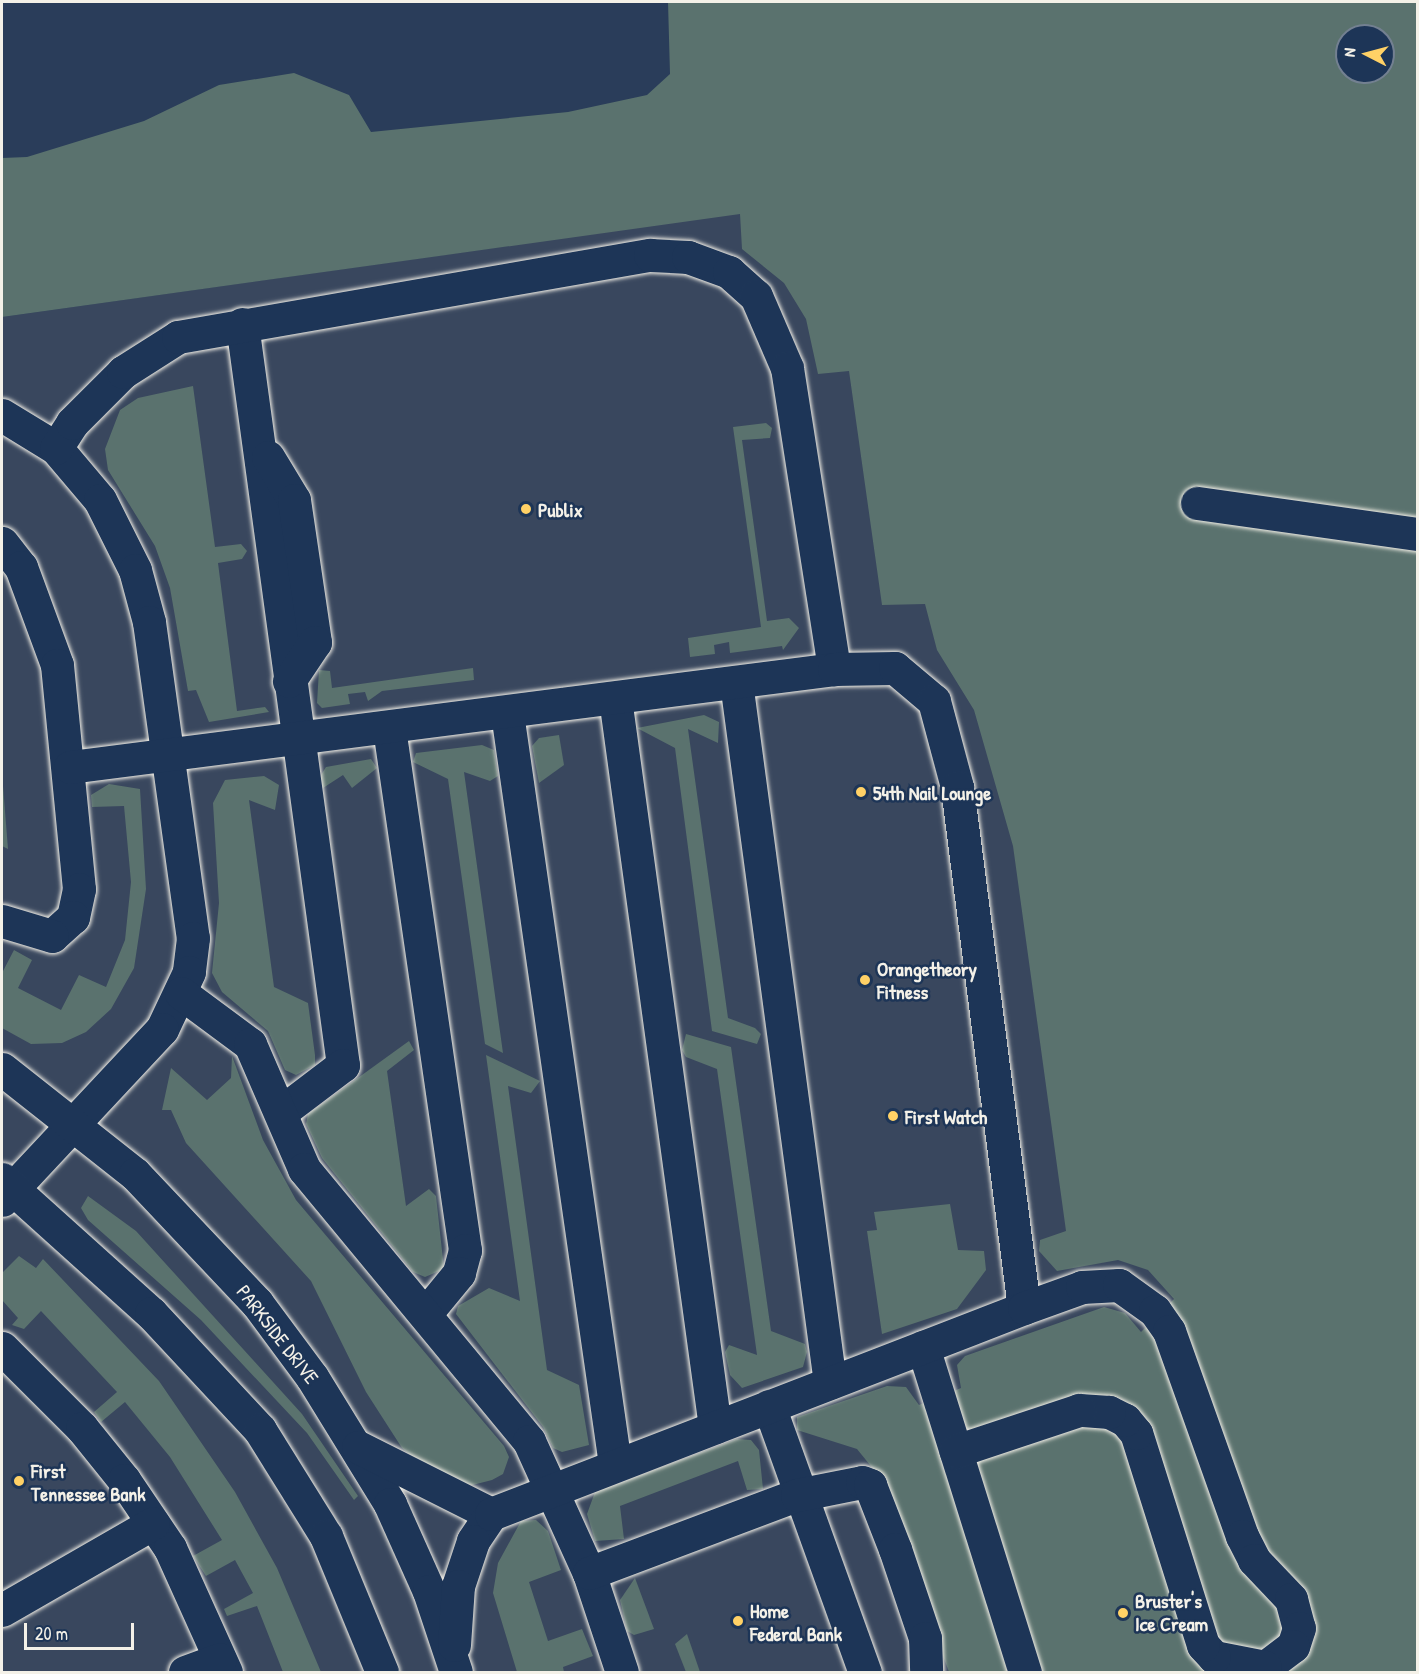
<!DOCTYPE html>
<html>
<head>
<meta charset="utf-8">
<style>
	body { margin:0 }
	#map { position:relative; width:1419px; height:1674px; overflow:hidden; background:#2a3d5a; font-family:"Patrick Hand",sans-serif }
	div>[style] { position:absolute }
	.built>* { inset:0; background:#39475e }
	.green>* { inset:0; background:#5a726e }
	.roads { filter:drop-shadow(0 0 2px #f4f1e8) drop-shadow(0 0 2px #f4f1e8) }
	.minor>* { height:33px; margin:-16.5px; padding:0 16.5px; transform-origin:16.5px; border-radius:16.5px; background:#1d3557 }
	.dots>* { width:16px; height:16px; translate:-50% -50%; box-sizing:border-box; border:3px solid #1d3557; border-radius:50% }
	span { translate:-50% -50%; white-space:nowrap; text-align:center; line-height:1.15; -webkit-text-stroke:5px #1d3557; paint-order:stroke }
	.poi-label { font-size:20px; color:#f4f1e8; font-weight:700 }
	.left { translate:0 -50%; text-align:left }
	.street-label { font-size:20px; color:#f4f1e8 }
	.frame { position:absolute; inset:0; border:3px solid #f4f1e8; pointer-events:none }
	.north { position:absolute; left:1335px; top:24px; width:60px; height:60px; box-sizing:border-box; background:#1d3557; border:2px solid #738091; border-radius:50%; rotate:276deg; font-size:16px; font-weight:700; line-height:24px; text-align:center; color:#f4f1e8 }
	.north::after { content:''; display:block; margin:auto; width:21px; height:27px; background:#ffd166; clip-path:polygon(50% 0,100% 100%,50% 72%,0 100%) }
	.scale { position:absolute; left:24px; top:1623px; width:110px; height:27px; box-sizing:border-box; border:3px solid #f4f1e8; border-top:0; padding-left:8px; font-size:18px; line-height:21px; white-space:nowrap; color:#f4f1e8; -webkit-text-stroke:4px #1d3557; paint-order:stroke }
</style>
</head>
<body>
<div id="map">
	<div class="built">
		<div style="clip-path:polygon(948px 184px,1417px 1672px,2px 1672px,2px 317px)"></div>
	</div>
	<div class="green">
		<div style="clip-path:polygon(evenodd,668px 2px,1417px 2px,1417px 1672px,949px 1672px,874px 1470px,857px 1449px,797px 1430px,797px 1417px,887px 1386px,906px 1387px,919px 1405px,961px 1388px,957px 1365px,965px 1356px,1104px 1307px,1125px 1313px,1141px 1332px,1174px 1299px,1148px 1270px,1118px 1260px,1057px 1271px,1039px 1251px,1040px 1240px,1066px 1231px,1013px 846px,974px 710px,937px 650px,925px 604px,882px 605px,849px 371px,818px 374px,806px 319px,784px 283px,742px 249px,740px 214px,2px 317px,2px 158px,27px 157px,144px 121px,219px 85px,294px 73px,349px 95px,371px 132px,568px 112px,647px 95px,670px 74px,668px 2px,1347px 36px,1383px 36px,1383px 72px,1347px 72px,1347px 36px)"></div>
		<div style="clip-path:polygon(193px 386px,215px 547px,241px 544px,247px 551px,242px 559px,218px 563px,237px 711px,265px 707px,269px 712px,209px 722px,196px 690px,188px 691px,170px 588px,155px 546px,108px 470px,105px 449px,120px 410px,138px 398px)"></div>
		<div style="clip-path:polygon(766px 423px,772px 428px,770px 438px,742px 440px,767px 621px,789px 618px,799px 628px,783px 650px,782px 646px,730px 653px,729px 642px,714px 645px,715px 654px,690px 657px,688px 638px,761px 627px,733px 427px)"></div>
		<div style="clip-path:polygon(473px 668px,474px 680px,382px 691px,368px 701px,365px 692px,348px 694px,350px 704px,322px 708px,317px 703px,319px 670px,330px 671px,332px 688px)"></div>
		<div style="clip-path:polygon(704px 715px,719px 722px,718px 743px,688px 729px,728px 1018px,755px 1028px,761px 1034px,757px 1044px,712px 1031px,675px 748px,637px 728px)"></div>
		<div style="clip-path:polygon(559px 735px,564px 765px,539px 783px,532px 746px,539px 738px)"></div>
		<div style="clip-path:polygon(482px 745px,494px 750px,498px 776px,490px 781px,464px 772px,503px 1053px,485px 1044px,448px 779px,413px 762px,416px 753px)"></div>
		<div style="clip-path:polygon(371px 759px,377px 768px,352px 788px,343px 775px,323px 788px,316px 783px,326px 767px)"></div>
		<div style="clip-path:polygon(264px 776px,279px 785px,275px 810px,249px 800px,274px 987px,308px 1003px,315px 1055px,315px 1065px,296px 1075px,285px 1070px,268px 1031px,222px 992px,212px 973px,219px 903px,213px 803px,225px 780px)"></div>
		<div style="clip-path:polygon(109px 784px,140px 789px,146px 889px,134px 968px,111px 1009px,86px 1032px,62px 1043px,31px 1044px,2px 1028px,2px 973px,14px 950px,32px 960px,18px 988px,61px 1010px,79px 975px,106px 987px,125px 940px,131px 882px,124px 806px,92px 807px,91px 795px)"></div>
		<div style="clip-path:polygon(3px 786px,8px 849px,2px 846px)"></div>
		<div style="clip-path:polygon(686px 1034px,731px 1047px,771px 1331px,805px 1344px,807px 1352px,803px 1367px,742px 1388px,730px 1375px,725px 1352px,729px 1345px,757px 1355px,717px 1069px,686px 1057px,682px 1050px)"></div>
		<div style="clip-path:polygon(409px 1041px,414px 1050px,387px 1071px,406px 1206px,429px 1189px,436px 1196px,444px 1269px,425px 1277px,413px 1272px,322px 1158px,306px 1124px,308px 1114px)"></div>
		<div style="clip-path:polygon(486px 1055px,540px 1081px,531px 1093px,508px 1086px,547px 1370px,579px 1385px,589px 1445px,562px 1452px,553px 1448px,543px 1427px,456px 1314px,458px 1306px,489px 1288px,520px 1301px)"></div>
		<div style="clip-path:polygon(232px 1056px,263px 1140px,296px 1200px,504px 1446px,509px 1457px,503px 1474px,492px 1480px,453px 1490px,402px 1448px,366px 1392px,311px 1281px,186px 1143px,171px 1110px,162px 1110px,171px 1068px,207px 1100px,231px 1078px)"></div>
		<div style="clip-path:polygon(88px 1196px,136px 1231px,302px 1414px,358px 1496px,354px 1500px,307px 1433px,201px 1320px,88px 1220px,81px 1208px)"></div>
		<div style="clip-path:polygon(950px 1204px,958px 1250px,984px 1251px,986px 1270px,957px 1309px,882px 1334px,867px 1231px,877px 1230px,874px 1212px)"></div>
		<div style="clip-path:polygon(19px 1256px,36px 1268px,43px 1259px,159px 1381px,235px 1492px,277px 1568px,321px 1672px,283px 1672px,257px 1606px,227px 1616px,224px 1609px,253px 1593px,235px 1560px,206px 1576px,193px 1556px,222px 1540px,170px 1457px,125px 1402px,101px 1422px,94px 1412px,117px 1392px,41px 1311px,24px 1329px,12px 1325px,18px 1318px,2px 1300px,2px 1273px)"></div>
		<div style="clip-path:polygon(737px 1439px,751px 1440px,759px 1450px,763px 1489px,747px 1490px,738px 1461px,620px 1506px,624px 1539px,595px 1541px,587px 1514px,595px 1492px)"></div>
		<div style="clip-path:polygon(536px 1520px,548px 1531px,561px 1570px,529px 1582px,548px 1641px,582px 1629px,593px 1656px,563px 1667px,564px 1672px,517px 1672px,493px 1593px,498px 1563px,521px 1521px)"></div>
		<div style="clip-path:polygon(635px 1578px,654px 1629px,634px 1635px,627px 1631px,620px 1600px)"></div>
		<div style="clip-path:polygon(687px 1634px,700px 1672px,686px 1672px,675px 1644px)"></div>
	</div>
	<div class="roads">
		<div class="minor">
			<div style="left:242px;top:324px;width:748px;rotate:82.24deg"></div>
			<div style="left:343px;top:1065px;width:78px;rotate:142.8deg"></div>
			<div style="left:2px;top:415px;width:63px;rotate:31.4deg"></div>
			<div style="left:56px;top:448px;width:68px;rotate:49.8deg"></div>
			<div style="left:100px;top:500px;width:78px;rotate:63.4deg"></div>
			<div style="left:135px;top:570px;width:54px;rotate:74.9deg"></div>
			<div style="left:149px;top:622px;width:319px;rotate:82.1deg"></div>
			<div style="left:193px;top:938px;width:34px;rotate:97deg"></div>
			<div style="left:189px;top:972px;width:63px;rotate:115.3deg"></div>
			<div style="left:162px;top:1029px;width:234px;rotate:133.1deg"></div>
			<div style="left:56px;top:448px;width:30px;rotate:-57deg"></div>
			<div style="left:72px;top:423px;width:72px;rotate:-45deg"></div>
			<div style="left:123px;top:372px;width:65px;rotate:-32.5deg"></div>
			<div style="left:178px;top:337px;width:479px;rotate:-9.9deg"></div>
			<div style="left:650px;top:255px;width:38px;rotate:3deg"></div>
			<div style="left:688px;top:257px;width:44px;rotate:20.1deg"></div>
			<div style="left:729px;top:272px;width:36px;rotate:42deg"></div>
			<div style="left:756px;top:296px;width:78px;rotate:66.7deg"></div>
			<div style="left:787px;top:368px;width:305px;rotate:81.1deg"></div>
			<div style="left:268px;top:457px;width:50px;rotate:58.8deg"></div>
			<div style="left:294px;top:500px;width:144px;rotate:81.6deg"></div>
			<div style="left:315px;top:642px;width:47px;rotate:123.7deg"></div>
			<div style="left:1197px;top:503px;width:223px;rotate:8deg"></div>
			<div style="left:2px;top:543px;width:31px;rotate:52deg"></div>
			<div style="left:21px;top:567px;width:104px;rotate:69.8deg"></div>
			<div style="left:57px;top:665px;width:225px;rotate:84.4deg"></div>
			<div style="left:79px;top:889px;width:29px;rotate:102deg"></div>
			<div style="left:73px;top:917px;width:28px;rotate:138deg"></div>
			<div style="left:52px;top:936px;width:52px;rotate:-163.3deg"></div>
			<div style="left:736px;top:682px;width:707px;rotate:82.36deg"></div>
			<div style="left:615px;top:698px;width:736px;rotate:82.19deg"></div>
			<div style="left:507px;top:713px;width:759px;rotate:81.82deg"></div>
			<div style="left:389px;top:728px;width:528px;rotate:81.72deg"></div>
			<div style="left:465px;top:1250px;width:24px;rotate:105deg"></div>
			<div style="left:459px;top:1273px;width:50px;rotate:129.4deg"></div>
			<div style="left:70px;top:767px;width:770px;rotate:-7.31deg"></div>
			<div style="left:834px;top:669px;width:61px;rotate:-0.9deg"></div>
			<div style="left:895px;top:668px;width:51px;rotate:40.2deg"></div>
			<div style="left:934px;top:701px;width:89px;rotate:75deg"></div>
			<div style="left:957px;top:787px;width:525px;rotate:82.67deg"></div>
			<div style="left:181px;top:993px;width:86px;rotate:36.5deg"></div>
			<div style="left:250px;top:1044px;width:136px;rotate:66.6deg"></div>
			<div style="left:304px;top:1169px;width:353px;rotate:50.4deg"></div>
			<div style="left:529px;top:1441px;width:145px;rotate:65.6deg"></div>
			<div style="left:589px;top:1573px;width:104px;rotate:71.6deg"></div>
			<div style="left:2px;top:1069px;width:169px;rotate:38.3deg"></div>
			<div style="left:135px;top:1174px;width:178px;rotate:46.6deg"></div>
			<div style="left:257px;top:1303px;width:92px;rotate:53.4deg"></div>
			<div style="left:312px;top:1377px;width:149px;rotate:58.4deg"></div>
			<div style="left:390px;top:1504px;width:95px;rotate:65.9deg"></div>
			<div style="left:429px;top:1591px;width:85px;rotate:71.6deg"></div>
			<div style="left:2px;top:1179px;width:200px;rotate:42deg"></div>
			<div style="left:151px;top:1313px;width:160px;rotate:47deg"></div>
			<div style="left:260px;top:1430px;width:125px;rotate:58.1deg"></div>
			<div style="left:326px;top:1536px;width:147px;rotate:67.6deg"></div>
			<div style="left:923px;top:1347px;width:341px;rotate:72.6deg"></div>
			<div style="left:2px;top:1348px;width:113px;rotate:45deg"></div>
			<div style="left:82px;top:1428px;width:67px;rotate:51.1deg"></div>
			<div style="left:124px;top:1480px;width:82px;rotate:55.9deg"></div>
			<div style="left:170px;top:1548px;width:136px;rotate:65.7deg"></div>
			<div style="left:769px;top:1406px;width:283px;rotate:70.2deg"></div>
			<div style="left:358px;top:1447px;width:149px;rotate:26.7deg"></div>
			<div style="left:491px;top:1514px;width:32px;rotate:124deg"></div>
			<div style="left:473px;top:1541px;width:47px;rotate:108.4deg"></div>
			<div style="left:458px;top:1586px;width:59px;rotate:93.9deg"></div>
			<div style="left:491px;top:1514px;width:571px;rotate:-21.13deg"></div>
			<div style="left:1024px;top:1308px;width:62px;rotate:-19.9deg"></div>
			<div style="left:1082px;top:1287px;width:37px;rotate:-3deg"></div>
			<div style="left:1119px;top:1285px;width:44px;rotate:35.8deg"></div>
			<div style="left:1155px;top:1311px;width:24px;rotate:55deg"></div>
			<div style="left:1169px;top:1331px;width:218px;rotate:70.4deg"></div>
			<div style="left:1242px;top:1536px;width:27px;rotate:63deg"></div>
			<div style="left:1254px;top:1560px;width:54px;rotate:46.5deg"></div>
			<div style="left:1291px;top:1599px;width:30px;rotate:75deg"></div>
			<div style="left:1299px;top:1628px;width:19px;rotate:108deg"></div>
			<div style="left:1293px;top:1646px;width:35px;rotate:143deg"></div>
			<div style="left:1265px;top:1667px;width:52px;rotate:-168.9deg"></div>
			<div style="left:1214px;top:1657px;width:16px;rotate:-133deg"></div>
			<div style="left:1203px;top:1645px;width:222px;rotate:-107.5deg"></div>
			<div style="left:1136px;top:1433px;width:17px;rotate:-130deg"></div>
			<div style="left:1125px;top:1420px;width:18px;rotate:-153deg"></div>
			<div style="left:1109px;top:1412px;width:30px;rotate:-176deg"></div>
			<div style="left:1079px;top:1410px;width:130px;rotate:161.6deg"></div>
			<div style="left:589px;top:1573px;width:222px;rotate:-20.6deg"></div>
			<div style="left:797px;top:1495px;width:66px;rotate:-11.3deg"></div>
			<div style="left:862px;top:1482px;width:9px;rotate:21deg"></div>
			<div style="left:870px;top:1485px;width:69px;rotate:68.7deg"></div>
			<div style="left:895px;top:1549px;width:94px;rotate:71.4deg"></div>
			<div style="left:925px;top:1638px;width:34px;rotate:88deg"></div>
			<div style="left:2px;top:1610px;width:174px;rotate:-29.9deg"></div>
			<div style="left:185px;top:1672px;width:37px;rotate:-20deg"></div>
		</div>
	</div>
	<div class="dots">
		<div style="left:526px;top:509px;background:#ffd166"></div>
		<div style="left:861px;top:792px;background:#ffd166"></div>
		<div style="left:865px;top:980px;background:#ffd166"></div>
		<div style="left:893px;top:1116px;background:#ffd166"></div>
		<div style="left:19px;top:1481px;background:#ffd166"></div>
		<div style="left:1123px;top:1613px;background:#ffd166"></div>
		<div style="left:738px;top:1621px;background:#ffd166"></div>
	</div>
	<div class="poi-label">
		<span class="left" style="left:538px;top:509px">Publix</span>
		<span class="left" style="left:873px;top:792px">54th Nail Lounge</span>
		<span class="left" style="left:877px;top:980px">Orangetheory<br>Fitness</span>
		<span class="left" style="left:905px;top:1116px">First Watch</span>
		<span class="left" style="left:31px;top:1482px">First<br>Tennessee Bank</span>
		<span class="left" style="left:1135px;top:1612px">Bruster's<br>Ice Cream</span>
		<span class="left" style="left:750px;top:1622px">Home<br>Federal Bank</span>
	</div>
	<div class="street-label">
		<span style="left:278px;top:1334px;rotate:52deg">PARKSIDE DRIVE</span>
	</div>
	<div class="frame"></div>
	<div class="north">N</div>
	<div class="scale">20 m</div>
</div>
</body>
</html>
